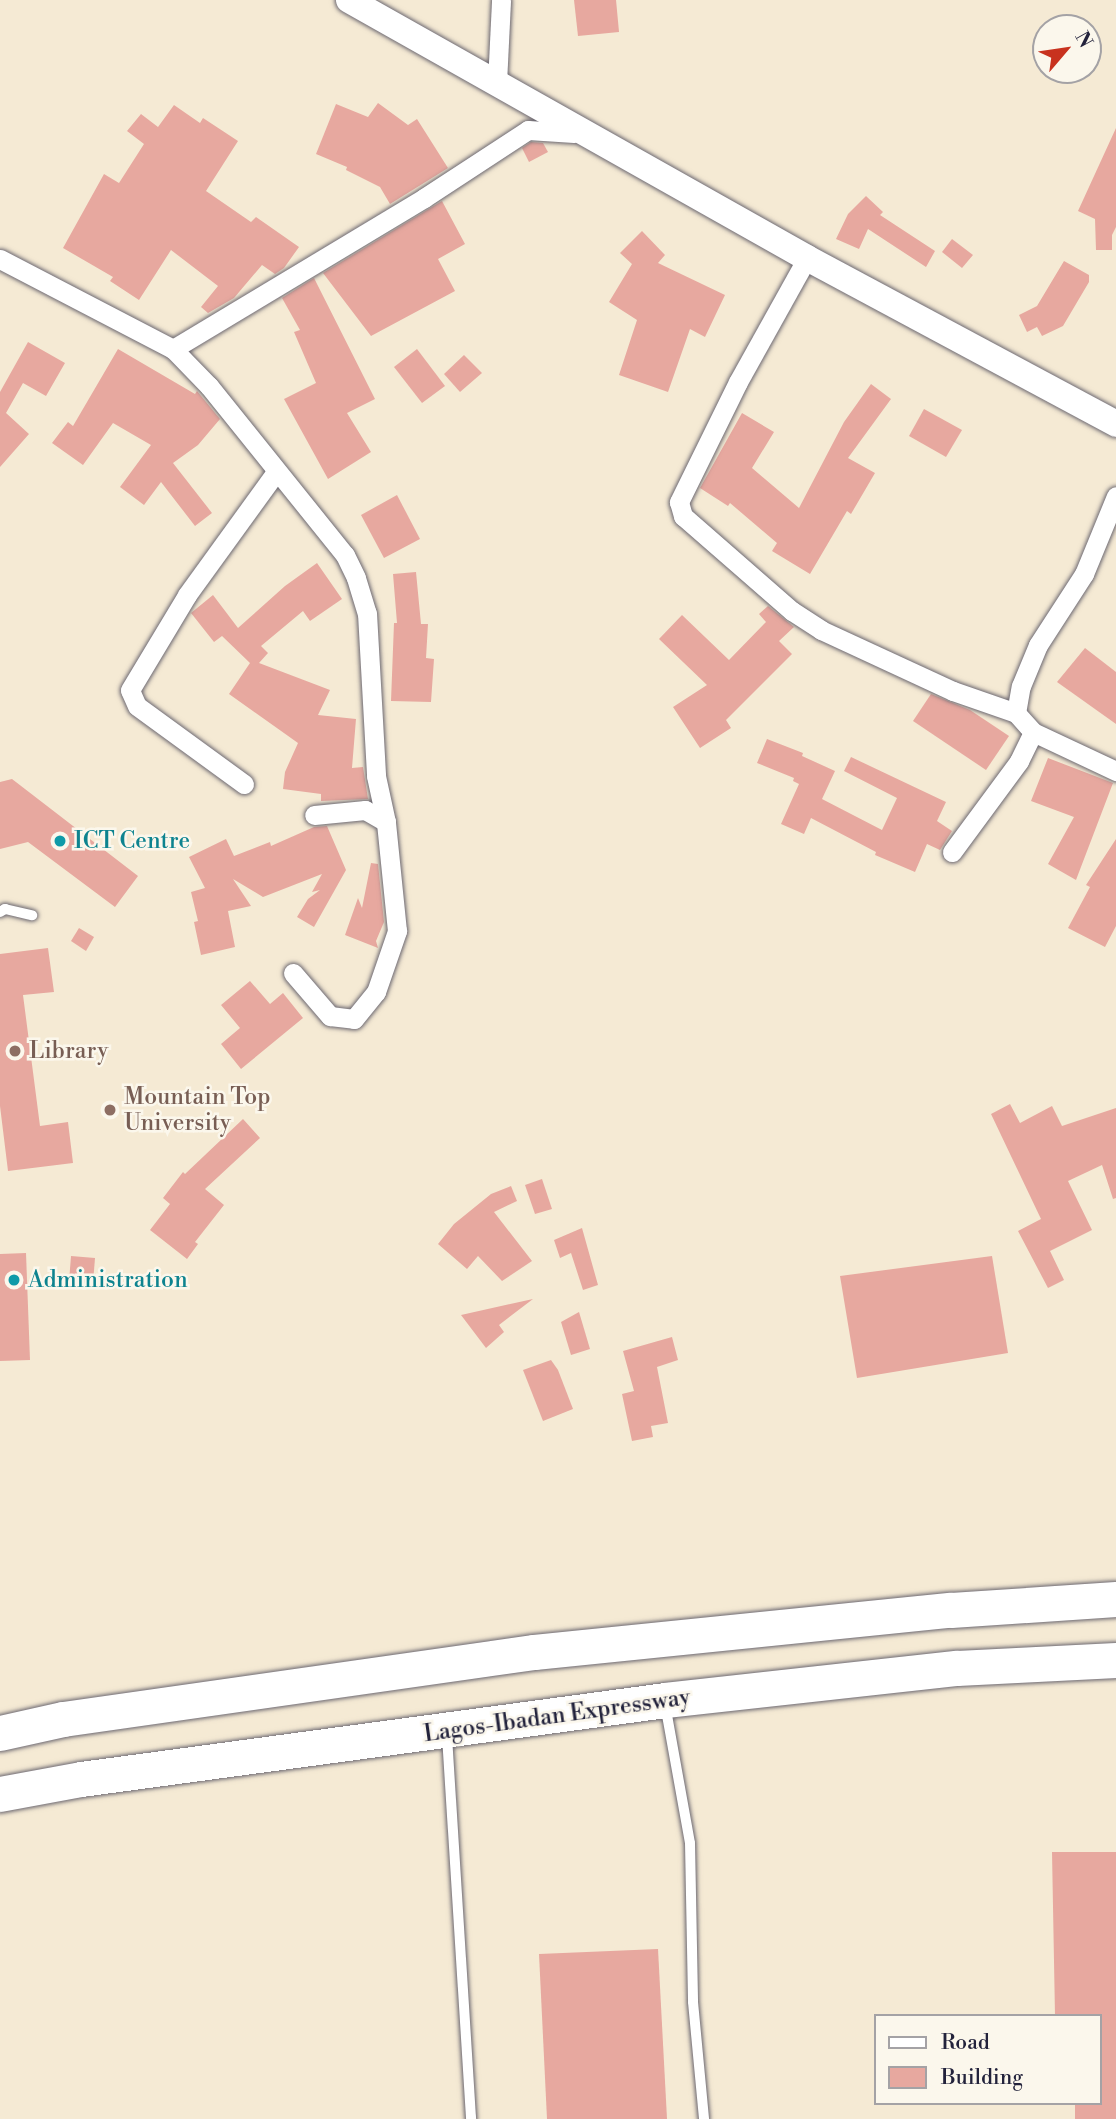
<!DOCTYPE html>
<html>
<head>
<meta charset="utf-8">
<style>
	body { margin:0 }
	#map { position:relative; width:1116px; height:2119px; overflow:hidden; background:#f5ead4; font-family:"Libre Bodoni",serif }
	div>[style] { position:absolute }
	.building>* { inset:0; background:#e7a89f }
	.roads { filter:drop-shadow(0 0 2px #6c6871) drop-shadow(0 0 2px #6c6871) }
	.lane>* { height:10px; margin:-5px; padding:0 5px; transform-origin:5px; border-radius:5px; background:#fff }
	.street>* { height:19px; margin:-9.5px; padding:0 9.5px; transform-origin:9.5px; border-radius:9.5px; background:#fff }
	.secondary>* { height:26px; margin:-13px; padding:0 13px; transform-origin:13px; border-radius:13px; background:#fff }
	.highway>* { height:35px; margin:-17.5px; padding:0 17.5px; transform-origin:17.5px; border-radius:17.5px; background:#fff }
	.dots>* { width:19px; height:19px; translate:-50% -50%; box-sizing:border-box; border:4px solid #fbf7ec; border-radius:50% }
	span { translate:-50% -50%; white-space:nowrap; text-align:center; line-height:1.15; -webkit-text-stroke:5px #fbf7ec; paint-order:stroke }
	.culture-label { font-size:23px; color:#0d838f }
	.left { translate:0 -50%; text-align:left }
	.education-label { font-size:23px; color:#785e54 }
	.street-label { font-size:23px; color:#22223b }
	.legend { position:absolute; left:874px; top:2014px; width:228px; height:91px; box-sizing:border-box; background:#fbf7ec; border:2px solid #a4a2a5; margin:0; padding:9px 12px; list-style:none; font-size:21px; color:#22223b }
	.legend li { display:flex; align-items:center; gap:14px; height:35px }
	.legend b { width:35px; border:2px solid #a4a2a5 }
	.north { position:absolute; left:1032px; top:14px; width:70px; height:70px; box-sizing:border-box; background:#fbf7ec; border:2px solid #a4a2a5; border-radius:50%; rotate:61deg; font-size:19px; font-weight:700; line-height:28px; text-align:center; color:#22223b }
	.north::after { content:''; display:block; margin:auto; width:24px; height:32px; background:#c8321e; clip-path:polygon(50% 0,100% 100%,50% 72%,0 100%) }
</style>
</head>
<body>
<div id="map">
	<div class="building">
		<div style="clip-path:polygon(574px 0,616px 0,619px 32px,578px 36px)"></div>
		<div style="clip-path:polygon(378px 103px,408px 125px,417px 119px,448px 168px,390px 204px,380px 187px,346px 170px,347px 167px,316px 154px,336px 104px,368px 117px)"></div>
		<div style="clip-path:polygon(174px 105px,200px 123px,203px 118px,238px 141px,206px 191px,251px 222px,256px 217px,299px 247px,284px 268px,275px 274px,262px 265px,234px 298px,208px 313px,201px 307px,218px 286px,171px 250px,139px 300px,110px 281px,113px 277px,63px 248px,104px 174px,119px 183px,144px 144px,127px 131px,141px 114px,158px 127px)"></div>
		<div style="clip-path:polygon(1116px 128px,1116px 227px,1112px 235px,1112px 250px,1096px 250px,1095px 219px,1078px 211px)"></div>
		<div style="clip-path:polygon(531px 142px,543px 143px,548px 152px,529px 162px,522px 148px)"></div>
		<div style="clip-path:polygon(866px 196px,883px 212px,880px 215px,935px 251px,926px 267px,868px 229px,859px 249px,836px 239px,848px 214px)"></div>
		<div style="clip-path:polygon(442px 201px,465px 244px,438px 259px,455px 291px,371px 336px,323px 273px)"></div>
		<div style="clip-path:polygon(642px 231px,665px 255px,658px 263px,725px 295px,705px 337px,690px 329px,668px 392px,619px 375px,637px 320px,609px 302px,632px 264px,620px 253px)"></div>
		<div style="clip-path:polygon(952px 239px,973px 255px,962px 268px,942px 252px)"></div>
		<div style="clip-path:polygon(1064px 261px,1089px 275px,1089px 282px,1063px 326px,1042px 336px,1037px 327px,1027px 332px,1019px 315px,1037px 306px)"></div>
		<div style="clip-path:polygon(314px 278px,375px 399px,347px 413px,371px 452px,328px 479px,284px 399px,316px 383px,294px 332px,300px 330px,282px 298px)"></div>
		<div style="clip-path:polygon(28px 342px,65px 363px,46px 396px,23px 383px,6px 413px,29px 434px,0 467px,0 392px)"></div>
		<div style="clip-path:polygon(118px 349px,195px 394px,197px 391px,220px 419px,198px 445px,173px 463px,212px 513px,195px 526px,161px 482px,144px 505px,120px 487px,151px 445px,113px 423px,83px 465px,52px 443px,68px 422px,73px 426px)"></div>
		<div style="clip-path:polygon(417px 349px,445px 386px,422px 403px,394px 367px)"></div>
		<div style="clip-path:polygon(464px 355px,482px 373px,460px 392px,444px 374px)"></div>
		<div style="clip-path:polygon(871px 384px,891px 399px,848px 458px,875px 473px,851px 514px,847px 511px,810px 574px,772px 551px,777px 543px,730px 503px,728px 506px,700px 488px,742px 413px,774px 432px,752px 468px,799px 508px,844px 422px)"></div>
		<div style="clip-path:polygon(924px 409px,962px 430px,946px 457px,909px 436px)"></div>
		<div style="clip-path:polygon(397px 495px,420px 539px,384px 558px,361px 515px)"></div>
		<div style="clip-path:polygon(317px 563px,342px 599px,310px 621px,303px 611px,261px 646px,268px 653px,259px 663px,330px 690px,318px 715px,356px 719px,352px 768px,363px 767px,368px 799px,321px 801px,321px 794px,283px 789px,285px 772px,298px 743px,229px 694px,250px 663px,222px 636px,214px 642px,191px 613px,213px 595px,238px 628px,285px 586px)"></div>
		<div style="clip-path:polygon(416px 572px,421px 624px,428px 624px,426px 658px,434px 659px,431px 702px,391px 701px,394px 623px,397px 623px,393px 574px)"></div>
		<div style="clip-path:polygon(768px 606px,794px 627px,779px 641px,792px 654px,726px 720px,731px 728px,700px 748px,673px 707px,707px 685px,659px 639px,682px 615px,729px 660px,766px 622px,759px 614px)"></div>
		<div style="clip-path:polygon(1085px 648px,1116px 672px,1116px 724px,1057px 682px)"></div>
		<div style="clip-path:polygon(931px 694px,970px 710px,1009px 736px,986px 770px,913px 721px)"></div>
		<div style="clip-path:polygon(767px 739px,803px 753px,802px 756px,835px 771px,822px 799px,882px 830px,897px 798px,844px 771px,851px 757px,946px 802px,937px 821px,952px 831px,940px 850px,927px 844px,915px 872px,875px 855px,876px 852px,811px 818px,804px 834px,781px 824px,799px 784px,793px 781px,794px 778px,757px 763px)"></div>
		<div style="clip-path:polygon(1048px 758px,1113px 783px,1076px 880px,1048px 864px,1074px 817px,1031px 801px)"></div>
		<div style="clip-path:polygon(12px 779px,138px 876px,115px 907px,28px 842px,0 849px,0 782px)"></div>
		<div style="clip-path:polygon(327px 826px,346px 870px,314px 927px,297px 917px,308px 899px,320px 890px,312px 892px,322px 874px,263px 897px,233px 879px,251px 906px,228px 911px,235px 947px,201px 955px,194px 922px,198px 921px,191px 892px,205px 888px,189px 857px,226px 839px,234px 856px,270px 842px,271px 846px,314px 827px)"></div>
		<div style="clip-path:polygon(1116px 839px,1116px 926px,1105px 947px,1068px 928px,1090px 887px,1086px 885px)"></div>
		<div style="clip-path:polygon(371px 863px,378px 864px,384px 922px,376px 941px,378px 948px,345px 935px,358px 898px,362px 908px)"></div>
		<div style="clip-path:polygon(79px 928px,94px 937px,86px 951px,71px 941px)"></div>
		<div style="clip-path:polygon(48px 948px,54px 992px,23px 995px,40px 1126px,68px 1122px,73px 1163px,8px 1171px,0 1106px,0 954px)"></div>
		<div style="clip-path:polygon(250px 981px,270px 1004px,283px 993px,303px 1018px,241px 1069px,221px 1044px,240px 1028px,221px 1005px)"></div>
		<div style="clip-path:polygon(1010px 1104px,1020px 1123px,1052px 1106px,1062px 1126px,1116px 1108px,1116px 1198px,1113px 1199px,1102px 1165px,1068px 1181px,1092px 1230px,1050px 1251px,1064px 1280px,1048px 1288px,1018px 1231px,1041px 1219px,991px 1114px)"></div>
		<div style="clip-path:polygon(243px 1119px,260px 1138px,205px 1189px,224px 1205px,195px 1242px,198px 1244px,187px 1259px,150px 1230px,170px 1204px,163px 1198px,183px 1172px,185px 1174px)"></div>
		<div style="clip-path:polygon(542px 1179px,552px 1209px,535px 1214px,525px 1185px)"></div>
		<div style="clip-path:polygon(511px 1186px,517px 1201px,494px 1212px,532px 1261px,502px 1281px,478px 1256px,467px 1269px,438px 1244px,454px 1224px,491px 1194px)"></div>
		<div style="clip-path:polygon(582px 1228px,598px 1285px,583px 1290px,571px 1253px,560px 1258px,554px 1240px)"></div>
		<div style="clip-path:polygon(26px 1253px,30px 1360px,0 1361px,0 1254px)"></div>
		<div style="clip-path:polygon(71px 1256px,95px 1258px,93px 1283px,69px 1282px)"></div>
		<div style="clip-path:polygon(992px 1256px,1008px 1353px,857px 1378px,840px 1276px)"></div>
		<div style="clip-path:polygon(533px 1299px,499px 1325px,504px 1332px,486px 1348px,461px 1315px)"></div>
		<div style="clip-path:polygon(579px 1312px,590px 1349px,571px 1355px,561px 1322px)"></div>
		<div style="clip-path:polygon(672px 1337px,678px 1360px,657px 1367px,668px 1423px,651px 1426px,653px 1437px,632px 1441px,622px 1394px,634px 1391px,623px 1351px)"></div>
		<div style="clip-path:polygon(551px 1360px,558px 1370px,573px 1409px,543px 1421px,523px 1370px)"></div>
		<div style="clip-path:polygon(1052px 1852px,1116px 1852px,1116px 2119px,1075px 2119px,1075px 2103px,1100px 2103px,1100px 2016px,1055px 2016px)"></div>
		<div style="clip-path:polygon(658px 1949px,667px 2119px,547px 2119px,539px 1954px)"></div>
	</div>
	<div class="roads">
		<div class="lane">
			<div style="left:0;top:912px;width:6px;rotate:-31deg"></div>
			<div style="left:5px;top:909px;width:28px;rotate:13deg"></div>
			<div style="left:665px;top:1704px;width:141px;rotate:79.8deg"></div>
			<div style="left:690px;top:1843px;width:159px;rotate:88.9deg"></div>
			<div style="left:693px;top:2002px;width:118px;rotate:84.6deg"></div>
			<div style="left:447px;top:1736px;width:384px;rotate:86.4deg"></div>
		</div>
		<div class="street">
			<div style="left:497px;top:83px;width:83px;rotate:-87.2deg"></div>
			<div style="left:807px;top:258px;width:142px;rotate:119.1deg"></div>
			<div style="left:738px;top:382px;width:134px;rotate:116.2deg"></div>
			<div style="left:679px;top:502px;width:15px;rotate:74deg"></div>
			<div style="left:683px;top:516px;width:145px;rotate:41.1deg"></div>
			<div style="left:792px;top:611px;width:35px;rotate:33deg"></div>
			<div style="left:821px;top:630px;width:145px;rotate:24.8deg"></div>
			<div style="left:953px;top:691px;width:67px;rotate:19.2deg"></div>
			<div style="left:1016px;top:713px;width:25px;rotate:48deg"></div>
			<div style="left:1033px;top:732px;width:92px;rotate:25.2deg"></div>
			<div style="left:0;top:259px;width:195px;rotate:27.5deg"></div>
			<div style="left:173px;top:349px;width:52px;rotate:45.8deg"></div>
			<div style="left:209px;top:386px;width:217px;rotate:51.2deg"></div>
			<div style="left:345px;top:555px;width:25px;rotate:64deg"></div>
			<div style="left:356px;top:578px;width:37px;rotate:73deg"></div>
			<div style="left:367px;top:613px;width:163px;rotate:86.8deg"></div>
			<div style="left:376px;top:776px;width:47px;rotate:77.7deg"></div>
			<div style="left:386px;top:822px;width:24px;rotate:-150deg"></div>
			<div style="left:365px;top:810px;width:51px;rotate:174.4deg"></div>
			<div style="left:173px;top:349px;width:293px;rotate:-31deg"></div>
			<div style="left:424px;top:198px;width:124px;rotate:-33.2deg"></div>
			<div style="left:528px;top:130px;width:46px;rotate:3.7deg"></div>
			<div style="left:1016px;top:713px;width:27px;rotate:-80deg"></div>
			<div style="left:1021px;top:686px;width:44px;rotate:-67.5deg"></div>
			<div style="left:1038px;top:645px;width:85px;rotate:-57.1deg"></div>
			<div style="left:1084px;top:574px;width:84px;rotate:-67.7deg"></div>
			<div style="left:244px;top:784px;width:132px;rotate:-143.9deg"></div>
			<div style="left:137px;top:706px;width:17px;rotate:-114deg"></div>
			<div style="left:130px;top:690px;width:111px;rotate:-59deg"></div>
			<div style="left:187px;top:595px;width:152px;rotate:-54.1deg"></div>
			<div style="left:952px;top:852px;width:113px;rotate:-53.6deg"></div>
			<div style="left:1019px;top:761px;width:32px;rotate:-64deg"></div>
			<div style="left:293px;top:973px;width:57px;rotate:49.3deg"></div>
			<div style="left:330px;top:1016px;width:24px;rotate:7deg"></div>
			<div style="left:354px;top:1019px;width:35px;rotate:-51deg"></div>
			<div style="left:376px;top:992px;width:65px;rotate:-71deg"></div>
			<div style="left:397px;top:931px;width:110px;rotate:-95.8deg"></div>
		</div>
		<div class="secondary">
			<div style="left:349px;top:0;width:526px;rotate:29.39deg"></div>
			<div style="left:807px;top:258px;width:351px;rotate:28.2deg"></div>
		</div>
		<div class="highway">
			<div style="left:0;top:1733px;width:65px;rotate:-12.5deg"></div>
			<div style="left:63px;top:1719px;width:476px;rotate:-8.1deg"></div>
			<div style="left:534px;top:1652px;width:419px;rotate:-5.8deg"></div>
			<div style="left:951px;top:1610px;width:165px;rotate:-3.8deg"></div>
			<div style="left:0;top:1794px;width:82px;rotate:-10.5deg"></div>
			<div style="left:81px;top:1779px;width:589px;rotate:-7.7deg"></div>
			<div style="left:665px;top:1700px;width:294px;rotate:-6.3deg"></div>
			<div style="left:957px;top:1668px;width:159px;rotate:-2.9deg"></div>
		</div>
	</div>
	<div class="dots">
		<div style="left:60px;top:841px;background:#0f9aa8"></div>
		<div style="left:15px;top:1051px;background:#8d6e63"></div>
		<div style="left:110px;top:1110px;background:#8d6e63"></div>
		<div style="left:14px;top:1280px;background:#0f9aa8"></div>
	</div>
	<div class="culture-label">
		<span class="left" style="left:74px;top:841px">ICT Centre</span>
		<span class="left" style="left:28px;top:1280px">Administration</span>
	</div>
	<div class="education-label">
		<span class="left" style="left:29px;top:1051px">Library</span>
		<span class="left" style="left:124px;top:1110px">Mountain Top<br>University</span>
	</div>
	<div class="street-label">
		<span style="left:557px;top:1716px;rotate:-8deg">Lagos-Ibadan Expressway</span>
	</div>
	<ul class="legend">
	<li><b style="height:9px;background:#fff"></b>Road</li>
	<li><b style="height:19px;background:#e7a89f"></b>Building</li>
	</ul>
	<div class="north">N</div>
</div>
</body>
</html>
